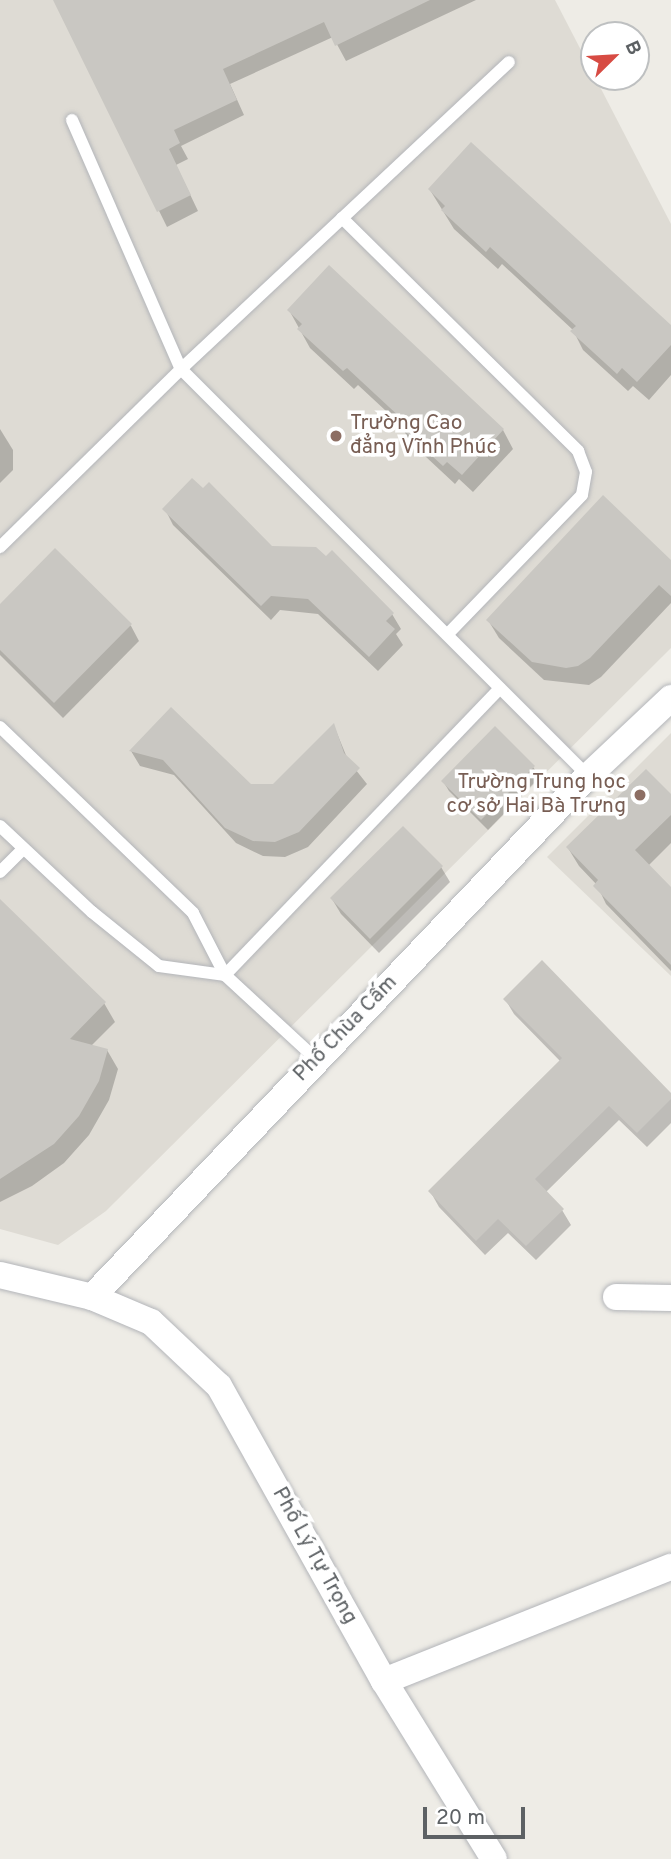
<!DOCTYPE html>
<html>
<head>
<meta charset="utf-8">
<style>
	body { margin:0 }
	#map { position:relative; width:671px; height:1859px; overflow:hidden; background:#eeece6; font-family:Overpass,sans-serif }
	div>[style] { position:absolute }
	.education>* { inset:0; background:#dedbd4 }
	.shadow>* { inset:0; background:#0003 }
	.building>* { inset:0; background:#c9c7c2 }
	.roads { filter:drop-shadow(0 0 2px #b3b5b9) drop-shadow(0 0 2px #b3b5b9) }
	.lane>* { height:12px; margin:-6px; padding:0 6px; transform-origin:6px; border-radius:6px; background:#fff }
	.street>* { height:26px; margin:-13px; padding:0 13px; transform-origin:13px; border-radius:13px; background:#fff }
	.dots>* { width:19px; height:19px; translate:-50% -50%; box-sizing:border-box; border:4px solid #fff; border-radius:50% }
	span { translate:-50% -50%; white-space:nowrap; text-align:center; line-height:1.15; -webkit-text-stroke:7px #fff; paint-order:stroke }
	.education-label { font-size:21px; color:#785e54 }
	.left { translate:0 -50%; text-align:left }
	.right { translate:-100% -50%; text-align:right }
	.street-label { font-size:21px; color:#5d6164 }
	.north { position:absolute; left:580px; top:21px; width:70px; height:70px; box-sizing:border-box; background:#fff; border:2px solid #bec0c1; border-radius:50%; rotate:66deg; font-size:19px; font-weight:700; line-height:28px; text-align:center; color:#5d6164 }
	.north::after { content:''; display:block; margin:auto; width:24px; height:32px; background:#d74b43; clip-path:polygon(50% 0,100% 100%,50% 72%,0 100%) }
	.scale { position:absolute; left:423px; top:1807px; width:102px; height:32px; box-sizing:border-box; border:4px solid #5d6164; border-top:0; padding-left:9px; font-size:21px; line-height:24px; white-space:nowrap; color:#5d6164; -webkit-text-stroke:5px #fff; paint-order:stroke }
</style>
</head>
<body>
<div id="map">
	<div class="education">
		<div style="clip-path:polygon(0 0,555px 0,671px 224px,671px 648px,106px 1211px,58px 1245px,0 1229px)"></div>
		<div style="clip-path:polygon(671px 733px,671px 976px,547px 857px)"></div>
	</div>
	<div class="shadow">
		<div style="clip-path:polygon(55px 0,476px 0,346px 61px,333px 37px,230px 84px,244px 115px,181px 146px,188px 159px,176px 165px,198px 211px,167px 227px)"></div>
		<div style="clip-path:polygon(430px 190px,671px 327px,671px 375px,649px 400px,633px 386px,628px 391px,583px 350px,573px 330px,502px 264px,498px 269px,454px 229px)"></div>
		<div style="clip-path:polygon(289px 310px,503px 430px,513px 449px,473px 492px,459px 479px,455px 484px,411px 443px,400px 424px,358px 385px,354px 389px,310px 348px)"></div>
		<div style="clip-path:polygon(0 429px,13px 450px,13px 470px,0 483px)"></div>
		<div style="clip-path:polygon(165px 509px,271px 547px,392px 614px,401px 629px,396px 634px,403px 645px,378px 671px,318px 614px,280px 610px,271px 620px,173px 525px)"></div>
		<div style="clip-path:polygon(55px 551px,131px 626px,139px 641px,63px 718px,0 655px,0 607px)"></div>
		<div style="clip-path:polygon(671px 562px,671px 603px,601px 677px,589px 685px,544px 680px,499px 638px,488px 620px)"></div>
		<div style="clip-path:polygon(171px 709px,250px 786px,274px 785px,334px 726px,348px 760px,367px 784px,308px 847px,285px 857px,263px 856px,236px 843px,174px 775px,140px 766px,131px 751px)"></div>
		<div style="clip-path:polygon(533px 767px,540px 777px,488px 830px,449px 791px,443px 781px)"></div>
		<div style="clip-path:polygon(671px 797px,671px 843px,648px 866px,671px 890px,671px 971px,606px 904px,597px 885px,579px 866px,568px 848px)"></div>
		<div style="clip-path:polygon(441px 867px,450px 882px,379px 953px,341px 914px,332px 899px)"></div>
		<div style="clip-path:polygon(0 914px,104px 1003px,115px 1022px,91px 1046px,107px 1050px,118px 1069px,109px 1100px,89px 1135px,64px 1163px,32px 1186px,0 1202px)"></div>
		<div style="clip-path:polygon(505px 999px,671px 1095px,671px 1123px,647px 1147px,619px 1120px,545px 1193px,562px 1210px,571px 1225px,536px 1260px,508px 1233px,485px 1255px,439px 1207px,430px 1191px,561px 1062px,514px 1014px)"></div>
	</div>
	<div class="building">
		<div style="clip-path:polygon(53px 0,430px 0,335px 46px,324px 22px,223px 69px,237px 100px,174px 130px,180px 143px,169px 149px,191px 195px,157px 212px)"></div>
		<div style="clip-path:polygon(471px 142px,671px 325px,671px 345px,637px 382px,622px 368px,617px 374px,570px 331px,576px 326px,490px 247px,486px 252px,441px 210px,445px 206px,428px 189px)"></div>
		<div style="clip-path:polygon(329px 265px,504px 429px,462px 475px,447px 462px,443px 466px,398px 425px,403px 420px,347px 368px,343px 371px,297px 329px,302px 324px,287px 310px)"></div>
		<div style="clip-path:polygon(192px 478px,203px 488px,209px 482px,272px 546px,316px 547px,326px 556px,332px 550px,394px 613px,386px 621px,395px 629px,369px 657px,308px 599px,271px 596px,261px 606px,162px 509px)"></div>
		<div style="clip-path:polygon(603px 495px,671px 560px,671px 596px,659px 585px,590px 658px,578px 666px,566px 668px,532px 662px,486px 620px)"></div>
		<div style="clip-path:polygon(55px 548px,132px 624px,54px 703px,0 650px,0 604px)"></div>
		<div style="clip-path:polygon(171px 707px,251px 784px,273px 784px,334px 723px,344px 753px,360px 768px,299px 832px,275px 842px,253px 841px,225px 828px,163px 760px,129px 751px)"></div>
		<div style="clip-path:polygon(495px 726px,535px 766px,481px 820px,441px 781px)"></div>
		<div style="clip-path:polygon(646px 769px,671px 794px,671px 815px,635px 850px,671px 887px,671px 965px,593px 886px,598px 880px,566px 847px)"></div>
		<div style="clip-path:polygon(403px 826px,443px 866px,370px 939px,330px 898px)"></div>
		<div style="clip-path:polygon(0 899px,106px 1002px,70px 1039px,108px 1049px,99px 1081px,79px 1116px,54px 1144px,0 1179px)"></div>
		<div style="clip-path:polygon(542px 960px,671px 1093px,671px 1099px,637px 1133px,609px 1106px,535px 1179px,564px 1209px,526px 1246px,498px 1219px,476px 1241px,428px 1191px,562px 1058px,503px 999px)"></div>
	</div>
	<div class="roads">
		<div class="lane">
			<div style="left:72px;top:120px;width:272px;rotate:66.4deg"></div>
			<div style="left:181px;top:369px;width:576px;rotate:45deg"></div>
			<div style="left:342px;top:218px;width:332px;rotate:44.6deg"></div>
			<div style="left:578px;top:451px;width:22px;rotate:69deg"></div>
			<div style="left:586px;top:472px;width:23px;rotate:100deg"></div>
			<div style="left:582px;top:495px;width:194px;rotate:134deg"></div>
			<div style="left:0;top:547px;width:254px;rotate:-44.5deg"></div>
			<div style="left:181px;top:369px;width:449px;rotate:-43.1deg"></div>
			<div style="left:0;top:727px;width:268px;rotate:43.9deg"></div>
			<div style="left:193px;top:913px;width:70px;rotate:62.7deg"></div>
			<div style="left:225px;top:975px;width:124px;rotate:42.7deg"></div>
			<div style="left:0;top:826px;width:126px;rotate:43.1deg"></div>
			<div style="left:92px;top:912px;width:86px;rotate:38.9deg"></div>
			<div style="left:159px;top:966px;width:67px;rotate:7.8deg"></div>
			<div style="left:225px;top:975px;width:397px;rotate:-46.2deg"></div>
			<div style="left:0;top:872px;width:33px;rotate:-45deg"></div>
		</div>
		<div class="street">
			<div style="left:0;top:1275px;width:95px;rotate:13.4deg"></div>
			<div style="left:92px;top:1297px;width:64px;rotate:23deg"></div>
			<div style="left:151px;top:1322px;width:93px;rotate:43.3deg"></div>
			<div style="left:219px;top:1386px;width:338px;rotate:60.8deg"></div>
			<div style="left:384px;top:1681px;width:209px;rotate:58.3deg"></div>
			<div style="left:92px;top:1297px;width:719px;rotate:-46.41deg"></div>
			<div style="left:588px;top:776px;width:114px;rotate:-43.2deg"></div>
			<div style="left:616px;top:1297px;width:55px;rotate:1deg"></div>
			<div style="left:384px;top:1681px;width:309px;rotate:-21.7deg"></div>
		</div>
	</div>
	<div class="dots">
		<div style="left:336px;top:436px;background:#8d6e63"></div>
		<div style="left:640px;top:795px;background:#8d6e63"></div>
	</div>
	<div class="education-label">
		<span class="left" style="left:350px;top:436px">Trường Cao<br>đẳng Vĩnh Phúc</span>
		<span class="right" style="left:626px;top:795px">Trường Trung học<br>cơ sở Hai Bà Trưng</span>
	</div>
	<div class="street-label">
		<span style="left:346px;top:1029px;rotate:-46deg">Phố Chùa Cấm</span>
		<span style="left:314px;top:1556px;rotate:61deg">Phố Lý Tự Trọng</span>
	</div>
	<div class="north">B</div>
	<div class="scale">20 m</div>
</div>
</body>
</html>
